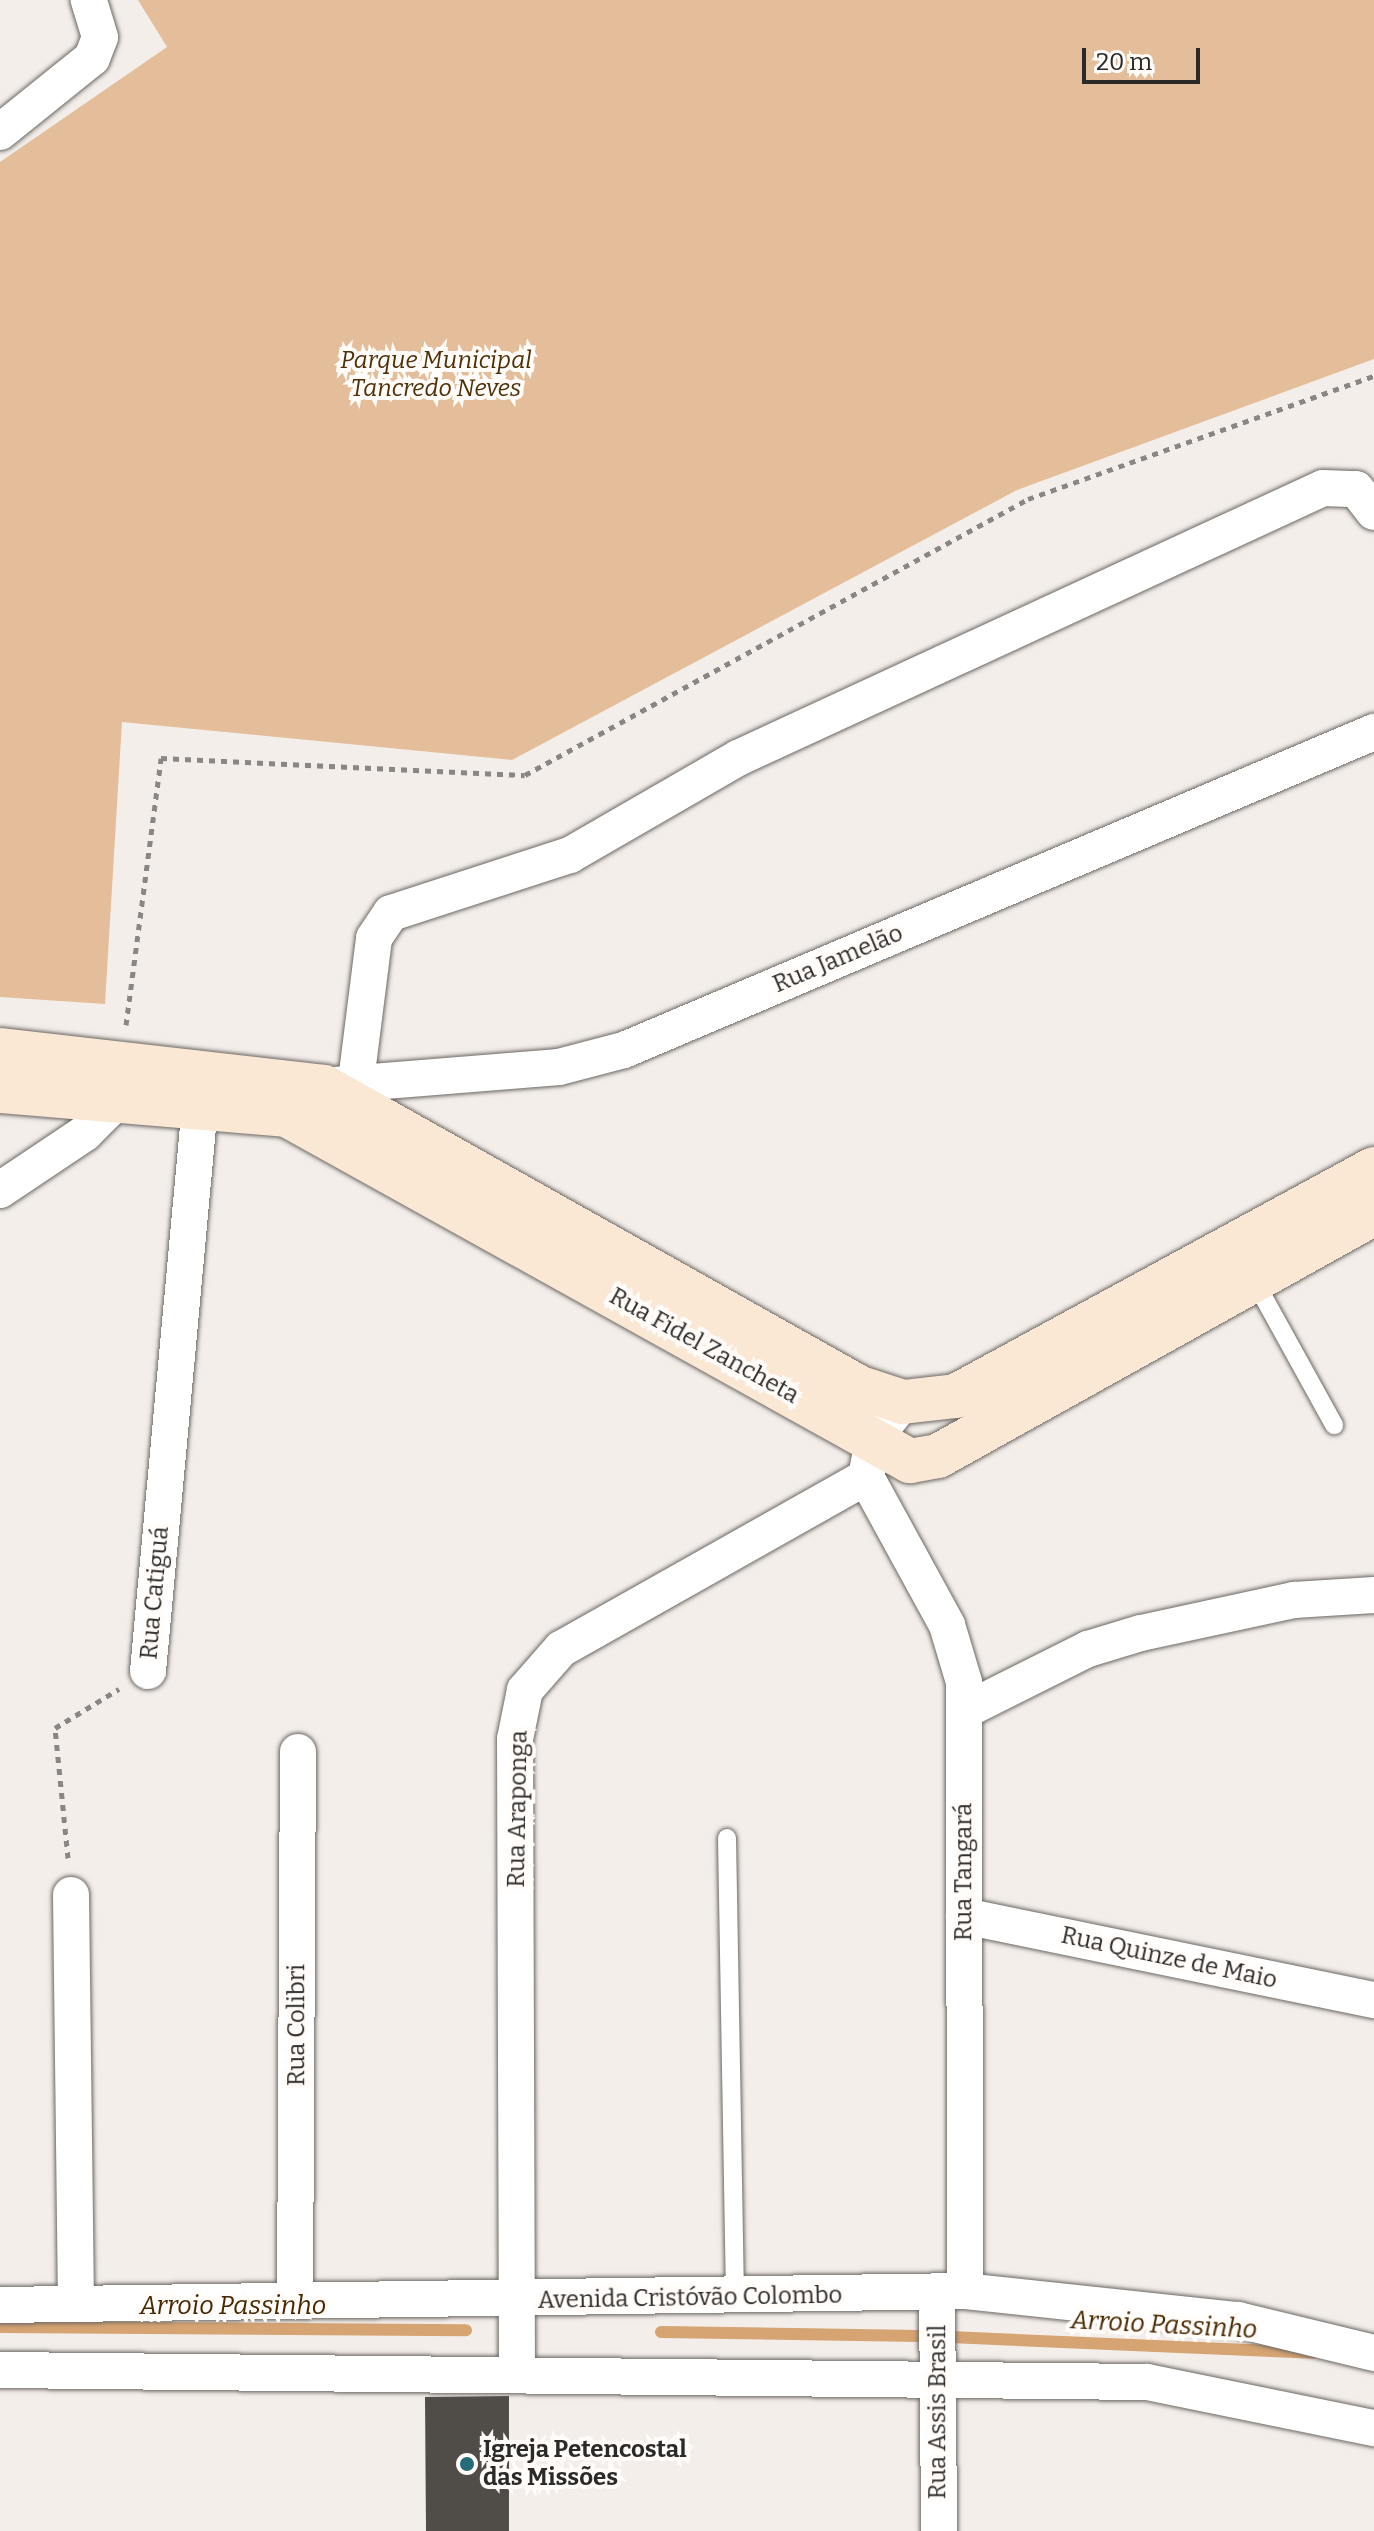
<!DOCTYPE html>
<html>
<head>
<meta charset="utf-8">
<style>
	body { margin:0 }
	#map { position:relative; width:1374px; height:2531px; overflow:hidden; background:#f3eeea; font-family:Bitter,serif }
	div>[style] { position:absolute }
	.green>* { inset:0; background:#e4be9a }
	.stream>* { height:12px; margin:-6px; padding:0 6px; transform-origin:6px; border-radius:6px; background:#d6a372 }
	.building>* { inset:0; background:#504c48 }
	.path>* { height:5px; margin-top:-2.5px; transform-origin:0; background:repeating-linear-gradient(90deg,#898684 0 6px,transparent 0 12px) }
	.roads { filter:drop-shadow(0 0 2px #6b6763) drop-shadow(0 0 2px #6b6763) }
	.lane>* { height:18px; margin:-9px; padding:0 9px; transform-origin:9px; border-radius:9px; background:#fff }
	.street>* { height:36px; margin:-18px; padding:0 18px; transform-origin:18px; border-radius:18px; background:#fff }
	.secondary>* { height:44px; margin:-22px; padding:0 22px; transform-origin:22px; border-radius:22px; background:#fae7d4 }
	.dots>* { width:22px; height:22px; translate:-50% -50%; box-sizing:border-box; border:4px solid #fffcf9; border-radius:50% }
	span { translate:-50% -50%; white-space:nowrap; text-align:center; line-height:1.15; -webkit-text-stroke:8px #fffcf9; paint-order:stroke }
	.park-label { font-size:24px; color:#502e06; font-style:italic }
	.street-label { font-size:24px; color:#2c2a29 }
	.poi-label { font-size:24px; color:#2c2a29; font-weight:700 }
	.left { translate:0 -50%; text-align:left }
	.water-label { font-size:26px; color:#482700; font-style:italic }
	.scale { position:absolute; left:1082px; top:48px; width:118px; height:36px; box-sizing:border-box; border:4px solid #2c2a29; border-top:0; padding-left:10px; font-size:24px; line-height:28px; white-space:nowrap; color:#2c2a29; -webkit-text-stroke:6px #fffcf9; paint-order:stroke }
</style>
</head>
<body>
<div id="map">
	<div class="green">
		<div style="clip-path:polygon(138px 0,1374px 0,1374px 359px,1017px 490px,512px 760px,122px 722px,105px 1004px,0 997px,0 162px,167px 47px)"></div>
	</div>
	<div class="stream">
		<div style="left:0;top:2327px;width:466px;rotate:0.4deg"></div>
		<div style="left:661px;top:2332px;width:258px;rotate:0.9deg"></div>
		<div style="left:950px;top:2337px;width:363px;rotate:2.5deg"></div>
	</div>
	<div class="building">
		<div style="clip-path:polygon(509px 2396px,509px 2531px,426px 2531px,425px 2397px)"></div>
	</div>
	<div class="path">
		<div style="left:126px;top:1025px;width:269px;rotate:-82.5deg"></div>
		<div style="left:161px;top:758px;width:364px;rotate:2.7deg"></div>
		<div style="left:525px;top:775px;width:574px;rotate:-28.75deg"></div>
		<div style="left:1028px;top:499px;width:367px;rotate:-19.6deg"></div>
		<div style="left:68px;top:1858px;width:131px;rotate:-95.7deg"></div>
		<div style="left:55px;top:1728px;width:75px;rotate:-31.4deg"></div>
	</div>
	<div class="roads">
		<div class="lane">
			<div style="left:1254px;top:1280px;width:166px;rotate:61.1deg"></div>
			<div style="left:727px;top:1838px;width:459px;rotate:89deg"></div>
		</div>
		<div class="street">
			<div style="left:0;top:132px;width:118px;rotate:-38.8deg"></div>
			<div style="left:92px;top:58px;width:22px;rotate:-69deg"></div>
			<div style="left:100px;top:37px;width:39px;rotate:-107deg"></div>
			<div style="left:356px;top:1081px;width:144px;rotate:-82.8deg"></div>
			<div style="left:374px;top:938px;width:30px;rotate:-56deg"></div>
			<div style="left:391px;top:913px;width:188px;rotate:-18deg"></div>
			<div style="left:570px;top:855px;width:194px;rotate:-30deg"></div>
			<div style="left:738px;top:758px;width:644px;rotate:-24.78deg"></div>
			<div style="left:1323px;top:488px;width:33px;rotate:2deg"></div>
			<div style="left:1356px;top:489px;width:29px;rotate:52deg"></div>
			<div style="left:335px;top:1085px;width:225px;rotate:-4.6deg"></div>
			<div style="left:559px;top:1067px;width:67px;rotate:-14.7deg"></div>
			<div style="left:624px;top:1050px;width:815px;rotate:-22.98deg"></div>
			<div style="left:0;top:1190px;width:102px;rotate:-33.8deg"></div>
			<div style="left:85px;top:1133px;width:42px;rotate:-45deg"></div>
			<div style="left:115px;top:1103px;width:21px;rotate:-82deg"></div>
			<div style="left:866px;top:1477px;width:169px;rotate:61.3deg"></div>
			<div style="left:947px;top:1625px;width:59px;rotate:73.4deg"></div>
			<div style="left:964px;top:1682px;width:609px;rotate:89.91deg"></div>
			<div style="left:148px;top:1671px;width:590px;rotate:-84.75deg"></div>
			<div style="left:964px;top:1711px;width:139px;rotate:-26.6deg"></div>
			<div style="left:1088px;top:1649px;width:55px;rotate:-16.8deg"></div>
			<div style="left:1141px;top:1633px;width:157px;rotate:-12.2deg"></div>
			<div style="left:1294px;top:1600px;width:80px;rotate:-3.6deg"></div>
			<div style="left:71px;top:1895px;width:409px;rotate:89.3deg"></div>
			<div style="left:964px;top:1916px;width:419px;rotate:11.6deg"></div>
			<div style="left:937px;top:2292px;width:239px;rotate:89.5deg"></div>
			<div style="left:295px;top:2298px;width:546px;rotate:-89.69deg"></div>
			<div style="left:0;top:2305px;width:965px;rotate:-0.83deg"></div>
			<div style="left:965px;top:2291px;width:275px;rotate:6.1deg"></div>
			<div style="left:1238px;top:2320px;width:140px;rotate:13.6deg"></div>
			<div style="left:0;top:2370px;width:1147px;rotate:0.6deg"></div>
			<div style="left:1147px;top:2382px;width:232px;rotate:11.5deg"></div>
			<div style="left:517px;top:2371px;width:632px;rotate:-90.18deg"></div>
			<div style="left:515px;top:1739px;width:50px;rotate:-78.5deg"></div>
			<div style="left:525px;top:1690px;width:55px;rotate:-48.7deg"></div>
			<div style="left:561px;top:1649px;width:350px;rotate:-29.4deg"></div>
			<div style="left:866px;top:1477px;width:38px;rotate:-79deg"></div>
			<div style="left:873px;top:1440px;width:48px;rotate:-51.7deg"></div>
		</div>
		<div class="secondary">
			<div style="left:0;top:1050px;width:326px;rotate:6.5deg"></div>
			<div style="left:324px;top:1087px;width:615px;rotate:29.32deg"></div>
			<div style="left:860px;top:1388px;width:45px;rotate:18deg"></div>
			<div style="left:903px;top:1402px;width:53px;rotate:-6.5deg"></div>
			<div style="left:956px;top:1396px;width:476px;rotate:-28.5deg"></div>
			<div style="left:0;top:1091px;width:288px;rotate:4.8deg"></div>
			<div style="left:287px;top:1115px;width:713px;rotate:29.05deg"></div>
			<div style="left:910px;top:1461px;width:28px;rotate:-10deg"></div>
			<div style="left:938px;top:1456px;width:499px;rotate:-29.1deg"></div>
		</div>
	</div>
	<div class="dots">
		<div style="left:467px;top:2464px;background:#256b7a"></div>
	</div>
	<div class="park-label">
		<span style="left:436px;top:375px">Parque Municipal<br>Tancredo Neves</span>
	</div>
	<div class="street-label">
		<span style="left:838px;top:959px;rotate:-23deg">Rua Jamelão</span>
		<span style="left:704px;top:1346px;rotate:29deg">Rua Fidel Zancheta</span>
		<span style="left:155px;top:1593px;rotate:-85deg">Rua Catiguá</span>
		<span style="left:518px;top:1809px;rotate:-89deg">Rua Araponga</span>
		<span style="left:964px;top:1872px;rotate:-90deg">Rua Tangará</span>
		<span style="left:1169px;top:1958px;rotate:12deg">Rua Quinze de Maio</span>
		<span style="left:297px;top:2025px;rotate:-90deg">Rua Colibri</span>
		<span style="left:690px;top:2298px;rotate:-1deg">Avenida Cristóvão Colombo</span>
		<span style="left:938px;top:2412px;rotate:-90deg">Rua Assis Brasil</span>
	</div>
	<div class="poi-label">
		<span class="left" style="left:483px;top:2464px">Igreja Petencostal<br>das Missões</span>
	</div>
	<div class="water-label">
		<span style="left:233px;top:2306px">Arroio Passinho</span>
		<span style="left:1164px;top:2325px;rotate:3deg">Arroio Passinho</span>
	</div>
	<div class="scale">20 m</div>
</div>
</body>
</html>
